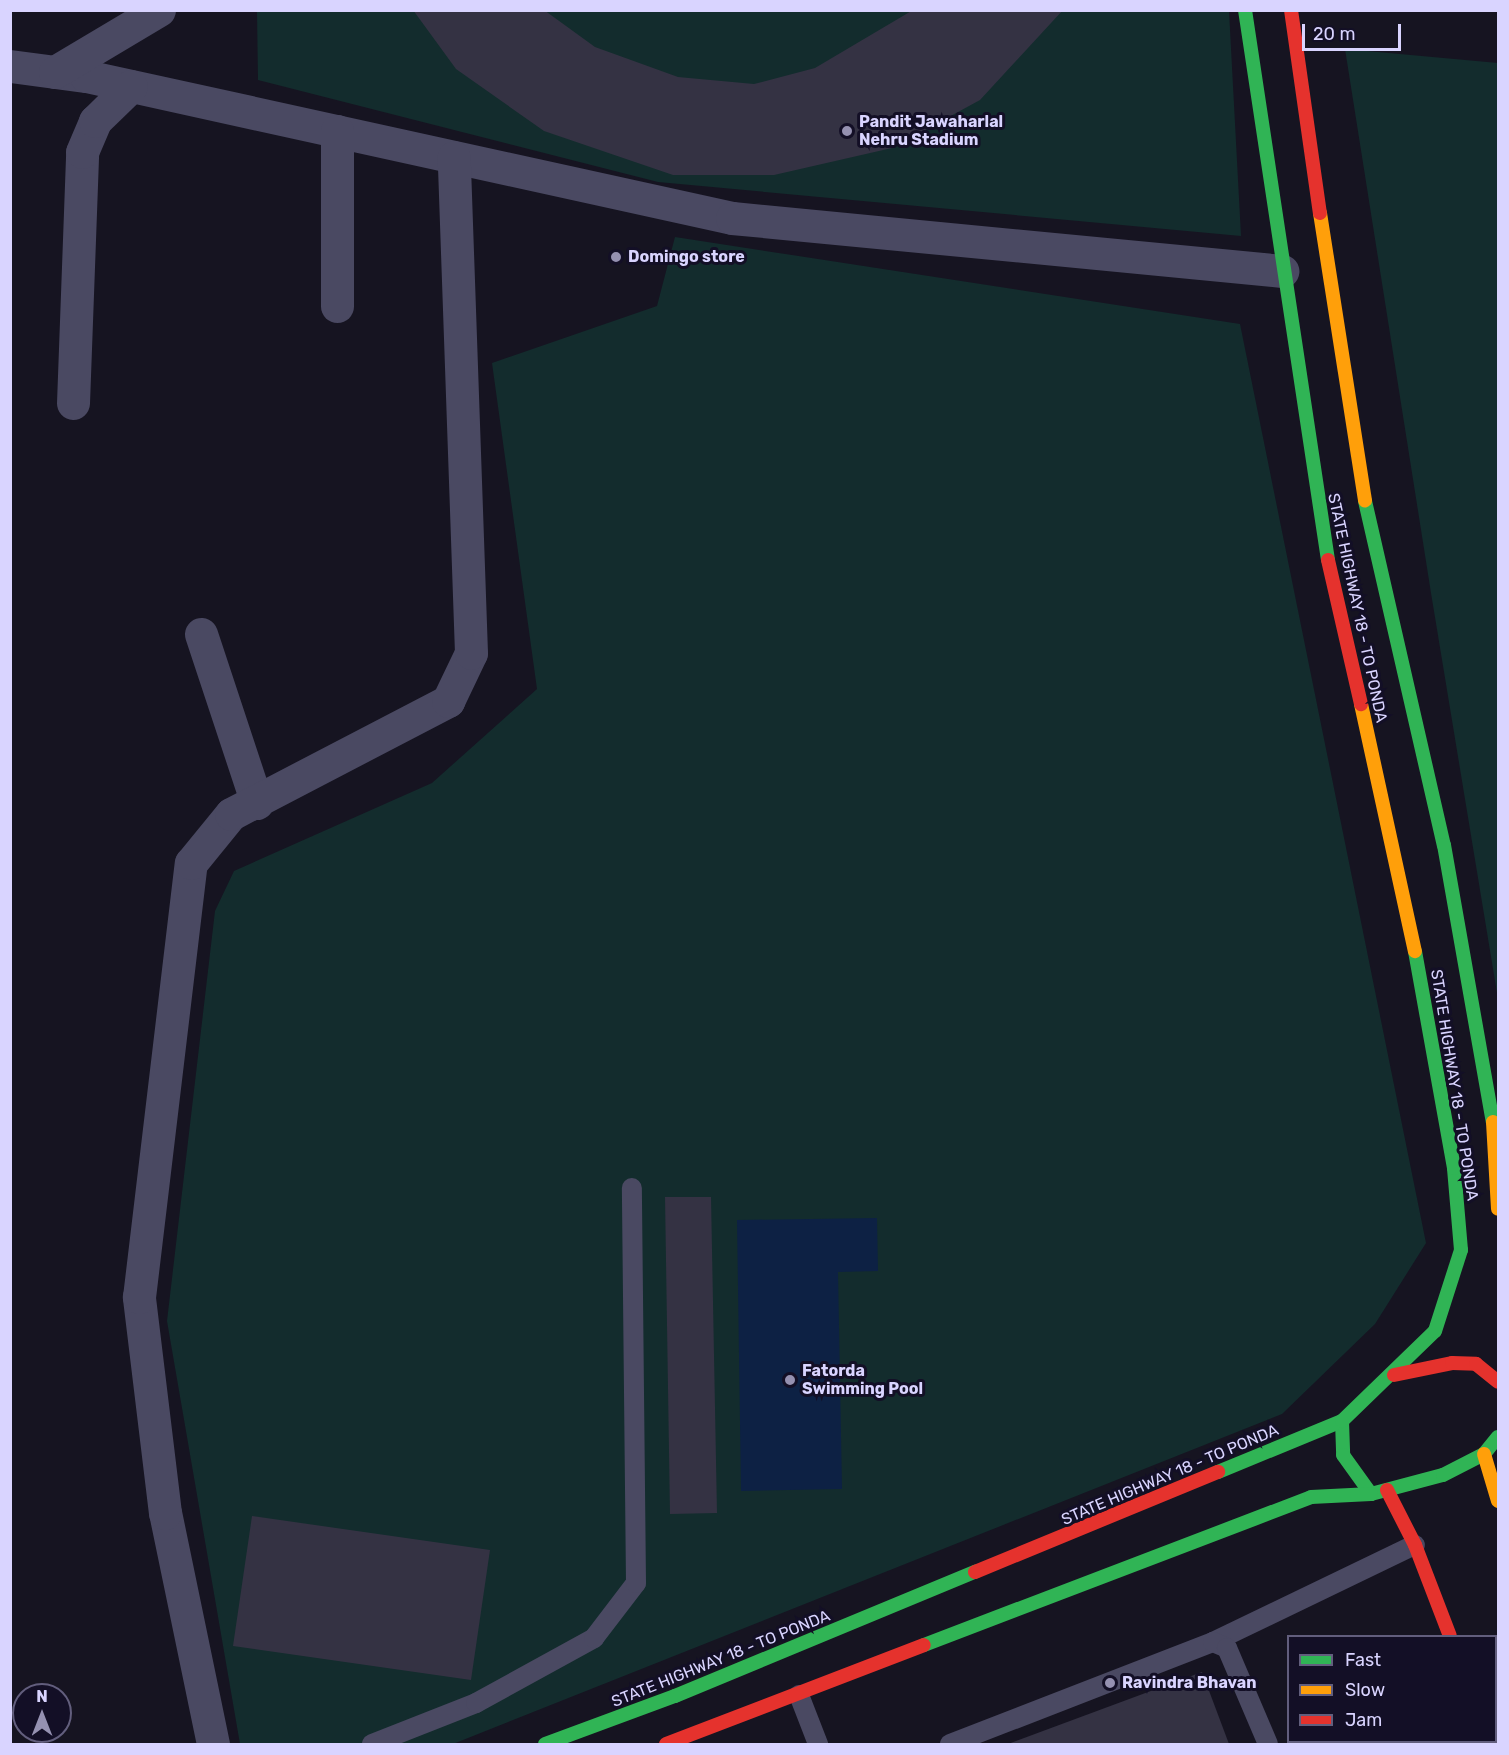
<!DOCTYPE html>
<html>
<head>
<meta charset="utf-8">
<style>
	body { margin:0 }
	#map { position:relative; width:1509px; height:1755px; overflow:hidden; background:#161421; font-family:Rubik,sans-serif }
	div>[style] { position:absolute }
	.green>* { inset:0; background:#132c2d }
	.water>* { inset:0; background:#0d2144 }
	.building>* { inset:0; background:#343243 }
	.lane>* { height:20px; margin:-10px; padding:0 10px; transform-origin:10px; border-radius:10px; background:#4a4962 }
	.street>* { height:33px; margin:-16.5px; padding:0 16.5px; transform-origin:16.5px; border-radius:16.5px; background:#4a4962 }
	.fast>* { height:14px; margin:-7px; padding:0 7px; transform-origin:7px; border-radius:7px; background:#30b455 }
	.slow>* { height:14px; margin:-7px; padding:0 7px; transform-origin:7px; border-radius:7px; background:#ff9f0a }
	.jam>* { height:14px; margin:-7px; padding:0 7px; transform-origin:7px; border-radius:7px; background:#e5322d }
	.dots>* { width:16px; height:16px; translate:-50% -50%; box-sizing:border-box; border:3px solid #130f26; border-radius:50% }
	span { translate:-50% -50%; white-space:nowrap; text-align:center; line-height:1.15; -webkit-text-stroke:6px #130f26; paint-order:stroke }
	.poi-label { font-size:16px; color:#d9d4ff; font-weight:700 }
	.left { translate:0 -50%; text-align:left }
	.street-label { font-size:16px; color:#d9d4ff }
	.frame { position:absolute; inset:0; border:12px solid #d9d4ff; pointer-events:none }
	.legend { position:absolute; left:1287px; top:1635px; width:210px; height:108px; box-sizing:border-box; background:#130f26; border:2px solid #625e7d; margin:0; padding:8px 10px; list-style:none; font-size:18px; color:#d9d4ff }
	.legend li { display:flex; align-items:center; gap:12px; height:30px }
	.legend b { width:30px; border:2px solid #625e7d }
	.north { position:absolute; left:12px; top:1683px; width:60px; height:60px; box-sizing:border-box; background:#130f26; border:2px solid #625e7d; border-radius:50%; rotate:0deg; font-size:16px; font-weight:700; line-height:24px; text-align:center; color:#d9d4ff }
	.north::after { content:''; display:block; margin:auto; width:21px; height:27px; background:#9591b1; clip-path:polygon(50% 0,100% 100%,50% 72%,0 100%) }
	.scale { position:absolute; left:1302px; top:24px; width:99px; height:27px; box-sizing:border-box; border:3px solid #d9d4ff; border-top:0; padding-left:8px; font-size:18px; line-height:21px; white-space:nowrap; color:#d9d4ff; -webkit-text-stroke:4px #130f26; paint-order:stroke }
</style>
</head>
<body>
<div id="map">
	<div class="green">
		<div style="clip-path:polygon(257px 11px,1229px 11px,1241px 236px,658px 182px,258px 80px)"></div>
		<div style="clip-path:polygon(1345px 49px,1498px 63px,1498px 999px,1431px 593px)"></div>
		<div style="clip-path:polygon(675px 237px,1240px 324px,1426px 1243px,1375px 1324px,1282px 1414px,453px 1744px,240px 1744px,167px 1321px,215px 911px,234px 871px,432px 783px,537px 689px,492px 363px,657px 306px)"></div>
	</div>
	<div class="water">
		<div style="clip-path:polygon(877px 1218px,878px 1271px,838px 1272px,842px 1489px,741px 1491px,737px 1220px)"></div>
	</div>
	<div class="building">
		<div style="clip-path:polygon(413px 10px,544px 10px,595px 47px,678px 77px,754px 84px,815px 68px,913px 10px,1063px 10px,980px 100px,892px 148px,774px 175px,673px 175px,544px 131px,456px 69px)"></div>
		<div style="clip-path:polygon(665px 1197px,711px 1197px,717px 1513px,670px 1514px)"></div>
		<div style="clip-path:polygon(252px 1516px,490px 1550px,471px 1680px,233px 1646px)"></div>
		<div style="clip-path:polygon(1202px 1672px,1229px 1744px,1008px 1744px)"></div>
	</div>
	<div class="lane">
		<div style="left:1213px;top:1642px;width:224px;rotate:-25.7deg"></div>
		<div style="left:799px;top:1695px;width:53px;rotate:68.8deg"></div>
		<div style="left:372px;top:1744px;width:112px;rotate:-21.5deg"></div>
		<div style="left:476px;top:1703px;width:135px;rotate:-28.8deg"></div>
		<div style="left:594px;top:1638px;width:69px;rotate:-52.6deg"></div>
		<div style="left:636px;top:1583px;width:395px;rotate:-90.6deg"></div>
		<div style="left:950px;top:1744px;width:282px;rotate:-21.2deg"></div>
		<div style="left:1213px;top:1642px;width:15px;rotate:23deg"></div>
		<div style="left:1227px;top:1648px;width:104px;rotate:66.9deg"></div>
	</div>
	<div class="street">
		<div style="left:10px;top:66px;width:77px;rotate:7.5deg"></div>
		<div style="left:86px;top:76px;width:661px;rotate:12.4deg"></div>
		<div style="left:732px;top:218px;width:553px;rotate:5.5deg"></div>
		<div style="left:55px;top:72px;width:121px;rotate:-30.8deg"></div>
		<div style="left:337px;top:131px;width:175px;rotate:90deg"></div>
		<div style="left:73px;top:403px;width:251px;rotate:-87.9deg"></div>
		<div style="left:82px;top:152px;width:34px;rotate:-67deg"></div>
		<div style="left:95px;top:121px;width:50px;rotate:-44.2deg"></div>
		<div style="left:201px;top:634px;width:178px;rotate:71.7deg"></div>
		<div style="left:213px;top:1744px;width:236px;rotate:-101.7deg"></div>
		<div style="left:165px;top:1513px;width:218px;rotate:-96.9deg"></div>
		<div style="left:139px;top:1297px;width:437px;rotate:-83.2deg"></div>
		<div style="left:191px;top:863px;width:63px;rotate:-50.8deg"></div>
		<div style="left:231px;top:814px;width:245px;rotate:-27.5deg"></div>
		<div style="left:448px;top:701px;width:53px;rotate:-64.4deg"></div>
		<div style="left:471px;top:653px;width:496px;rotate:-92deg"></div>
	</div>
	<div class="fast">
		<div style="left:1245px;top:10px;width:556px;rotate:81.42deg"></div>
		<div style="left:1365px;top:501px;width:353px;rotate:77.1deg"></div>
		<div style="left:1444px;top:845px;width:281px;rotate:80deg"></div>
		<div style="left:1342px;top:1421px;width:34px;rotate:88deg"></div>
		<div style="left:1343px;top:1455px;width:48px;rotate:54.3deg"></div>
		<div style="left:1371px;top:1494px;width:74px;rotate:-14.8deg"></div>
		<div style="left:1443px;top:1475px;width:46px;rotate:-27.1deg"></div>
		<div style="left:1484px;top:1454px;width:22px;rotate:-51deg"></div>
		<div style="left:1218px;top:1472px;width:134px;rotate:-22.4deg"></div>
		<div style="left:1342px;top:1421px;width:129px;rotate:-44.1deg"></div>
		<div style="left:1435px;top:1331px;width:85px;rotate:-72.2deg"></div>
		<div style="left:1461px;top:1250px;width:82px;rotate:-94.9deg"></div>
		<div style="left:1454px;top:1168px;width:220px;rotate:-100.2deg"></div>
		<div style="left:924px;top:1645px;width:414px;rotate:-20.9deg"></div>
		<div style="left:1311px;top:1497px;width:60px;rotate:-2.9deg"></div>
		<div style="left:545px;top:1744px;width:139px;rotate:-20.3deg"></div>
		<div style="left:675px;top:1696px;width:325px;rotate:-22.5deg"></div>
	</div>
	<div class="slow">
		<div style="left:1320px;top:213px;width:291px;rotate:81.1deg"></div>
		<div style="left:1361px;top:704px;width:253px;rotate:77.7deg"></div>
		<div style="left:1493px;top:1122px;width:87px;rotate:86.7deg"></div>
		<div style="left:1484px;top:1454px;width:49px;rotate:73.4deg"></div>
		<div style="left:1488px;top:1742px;width:2px;rotate:63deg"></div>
	</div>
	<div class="jam">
		<div style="left:1291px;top:10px;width:205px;rotate:81.9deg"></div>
		<div style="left:1328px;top:560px;width:148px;rotate:77.1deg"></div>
		<div style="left:1394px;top:1375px;width:59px;rotate:-11.7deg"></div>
		<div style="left:1452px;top:1363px;width:24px;rotate:2deg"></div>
		<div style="left:1476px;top:1364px;width:28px;rotate:39deg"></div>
		<div style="left:1387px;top:1490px;width:62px;rotate:63deg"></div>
		<div style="left:1415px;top:1545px;width:97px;rotate:69deg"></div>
		<div style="left:975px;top:1572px;width:263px;rotate:-22.4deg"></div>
		<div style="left:666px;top:1744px;width:276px;rotate:-21deg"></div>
	</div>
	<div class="dots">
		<div style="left:847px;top:131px;background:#9591b1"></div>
		<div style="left:616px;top:257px;background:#9591b1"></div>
		<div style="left:790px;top:1380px;background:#9591b1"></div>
		<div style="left:1110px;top:1683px;background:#9591b1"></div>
	</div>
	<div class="poi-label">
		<span class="left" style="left:859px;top:131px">Pandit Jawaharlal<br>Nehru Stadium</span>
		<span class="left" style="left:628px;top:257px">Domingo store</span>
		<span class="left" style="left:802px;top:1380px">Fatorda<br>Swimming Pool</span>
		<span class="left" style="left:1122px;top:1683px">Ravindra Bhavan</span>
	</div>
	<div class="street-label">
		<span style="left:1357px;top:608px;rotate:78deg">STATE HIGHWAY 18 - TO PONDA</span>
		<span style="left:1454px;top:1085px;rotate:81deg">STATE HIGHWAY 18 - TO PONDA</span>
		<span style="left:1170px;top:1475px;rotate:-23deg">STATE HIGHWAY 18 - TO PONDA</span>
		<span style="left:721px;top:1659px;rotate:-22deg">STATE HIGHWAY 18 - TO PONDA</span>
	</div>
	<div class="frame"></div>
	<ul class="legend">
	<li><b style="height:8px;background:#30b455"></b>Fast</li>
	<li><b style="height:8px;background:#ff9f0a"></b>Slow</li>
	<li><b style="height:8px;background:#e5322d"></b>Jam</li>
	</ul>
	<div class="north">N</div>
	<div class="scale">20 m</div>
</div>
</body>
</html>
